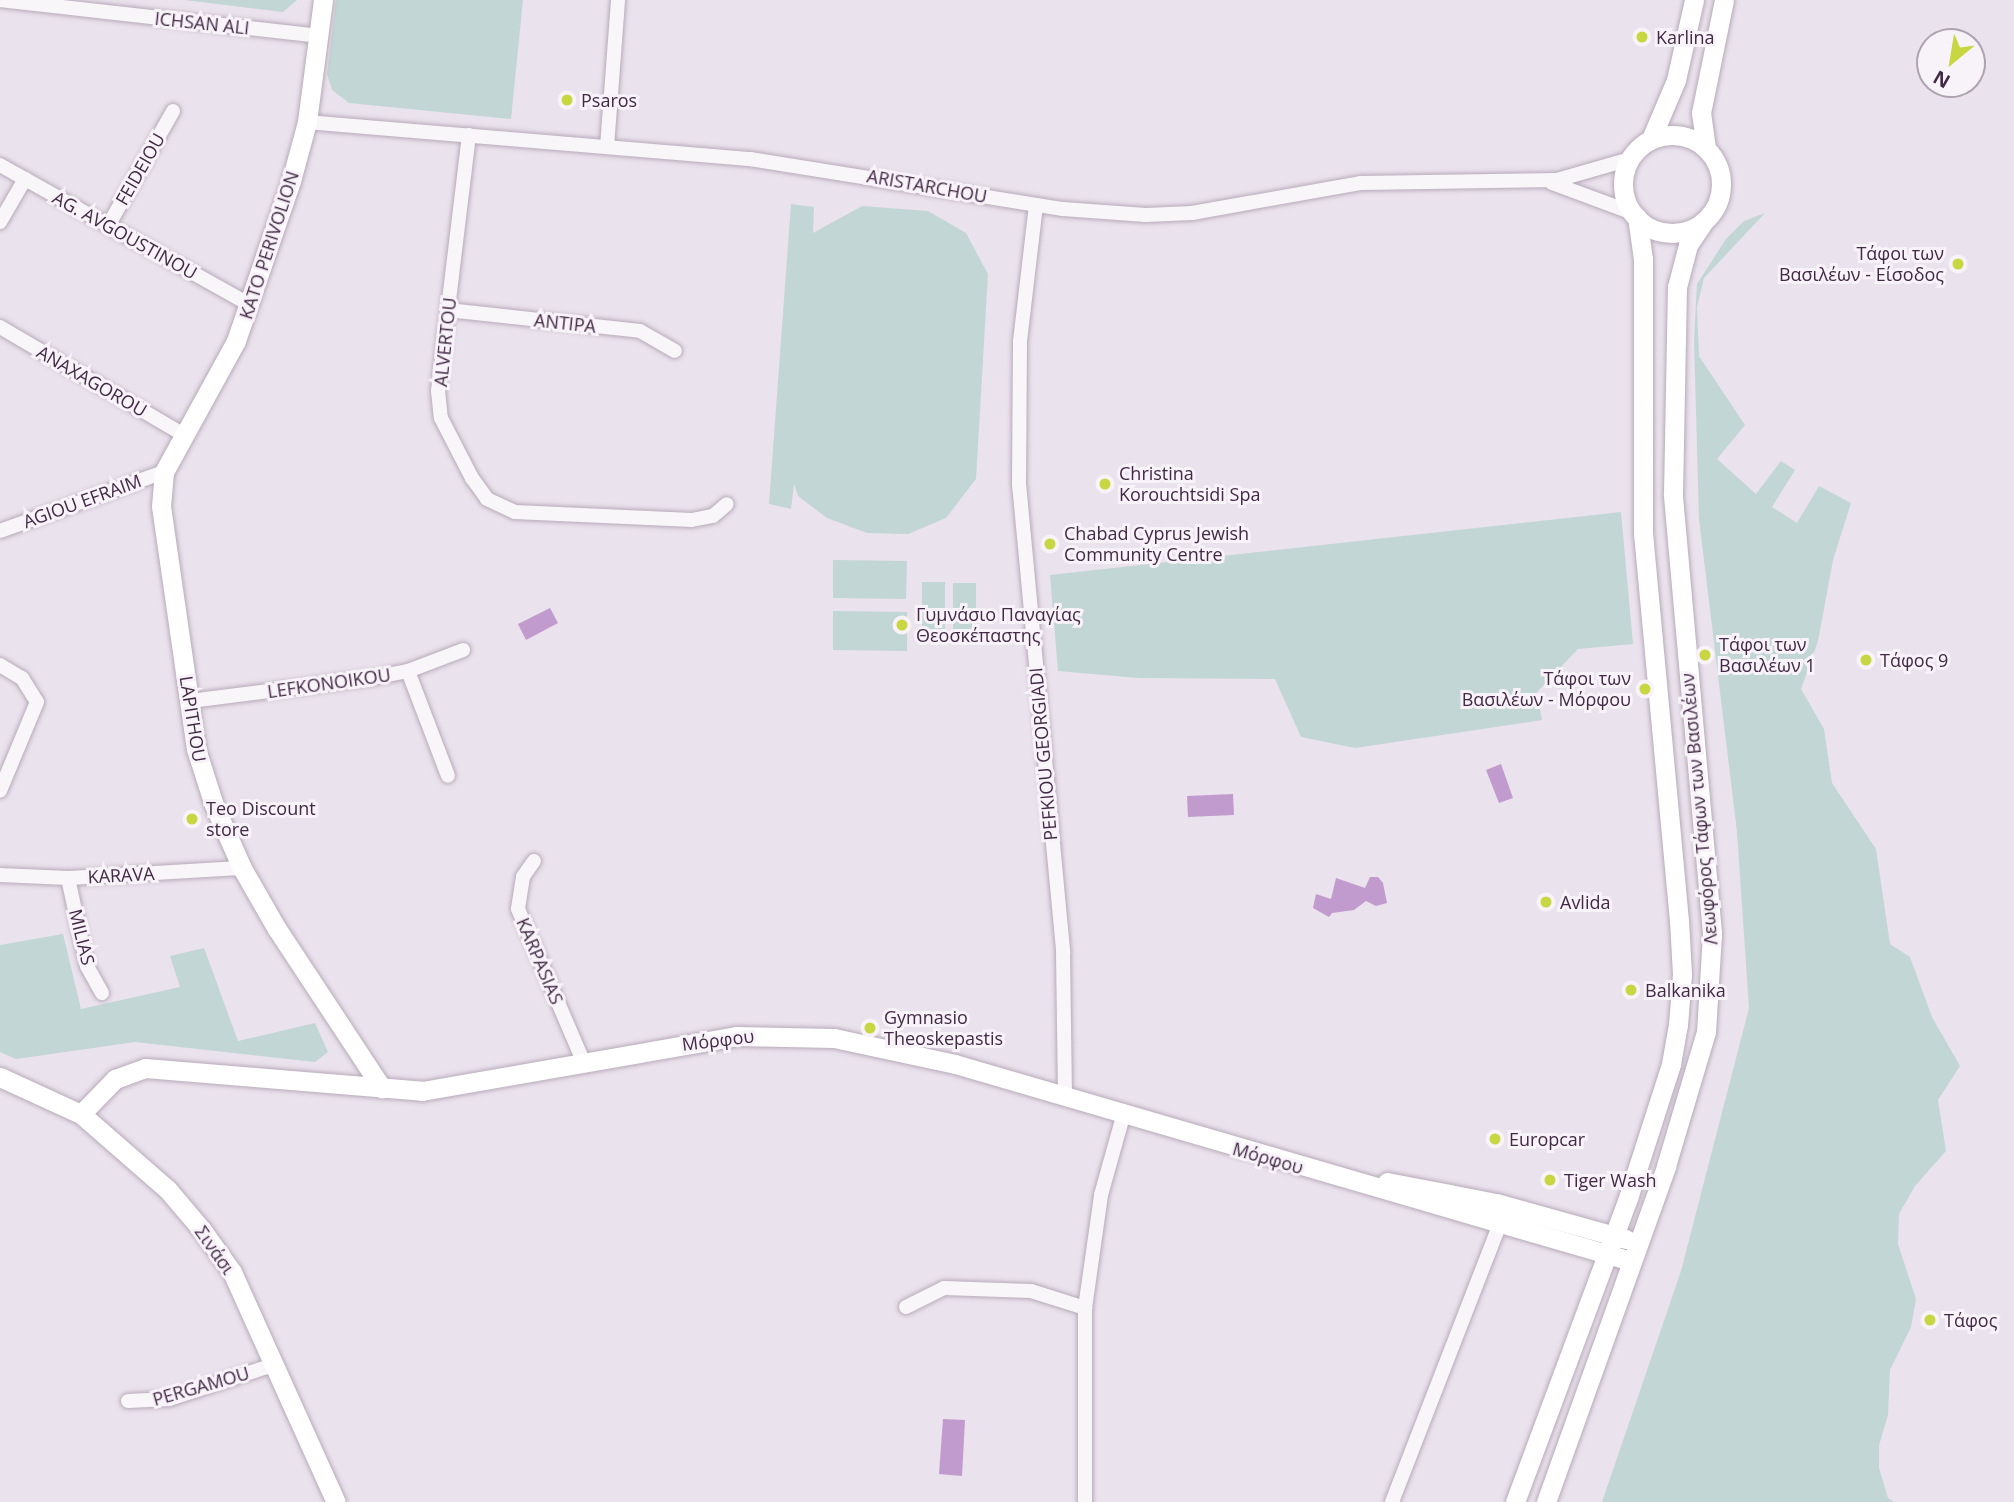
<!DOCTYPE html>
<html>
<head>
<meta charset="utf-8">
<style>
	body { margin:0 }
	#map { position:relative; width:2014px; height:1502px; overflow:hidden; background:#eae2ec; font-family:"Open Sans",sans-serif }
	div>[style] { position:absolute }
	.green>* { inset:0; background:#c3d6d6 }
	.water>* { inset:0; background:#c29bce }
	.roads { filter:drop-shadow(0 0 2px #b8aaba) drop-shadow(0 0 2px #b8aaba) }
	.street>* { height:14px; margin:-7px; padding:0 7px; transform-origin:7px; border-radius:7px; background:#f9f6f9 }
	.secondary>* { height:19px; margin:-9.5px; padding:0 9.5px; transform-origin:9.5px; border-radius:9.5px; background:#fff }
	.secondary>.ring { margin:-9.5px; padding:0; box-sizing:content-box; background:none; border:19px solid #fff; border-radius:50% }
	.dots>* { width:19px; height:19px; translate:-50% -50%; box-sizing:border-box; border:4px solid #f8f2f9; border-radius:50% }
	span { translate:-50% -50%; white-space:nowrap; text-align:center; line-height:1.15; -webkit-text-stroke:6px #f8f2f9; paint-order:stroke }
	.street-label { font-size:18px; color:#422945 }
	.poi-label { font-size:18px; color:#422945 }
	.left { translate:0 -50%; text-align:left }
	.right { translate:-100% -50%; text-align:right }
	.north { position:absolute; left:1916px; top:28px; width:70px; height:70px; box-sizing:border-box; background:#f8f2f9; border:2px solid #afa2b1; border-radius:50%; rotate:210deg; font-size:19px; font-weight:700; line-height:28px; text-align:center; color:#422945 }
	.north::after { content:''; display:block; margin:auto; width:24px; height:32px; background:#c8d741; clip-path:polygon(50% 0,100% 100%,50% 72%,0 100%) }
</style>
</head>
<body>
<div id="map">
	<div class="green">
		<div style="clip-path:polygon(185px 0,297px 0,283px 12px)"></div>
		<div style="clip-path:polygon(336px 0,523px 0,511px 119px,349px 103px,332px 90px,327px 74px)"></div>
		<div style="clip-path:polygon(791px 204px,814px 207px,813px 233px,862px 206px,928px 211px,966px 233px,988px 274px,976px 479px,946px 518px,908px 534px,867px 533px,827px 518px,798px 496px,794px 484px,791px 509px,769px 504px)"></div>
		<div style="clip-path:polygon(1765px 213px,1704px 278px,1697px 307px,1699px 356px,1745px 425px,1717px 459px,1756px 494px,1781px 461px,1795px 470px,1772px 507px,1797px 523px,1819px 486px,1851px 503px,1833px 560px,1818px 641px,1801px 689px,1824px 729px,1832px 783px,1876px 849px,1890px 944px,1910px 957px,1932px 1017px,1960px 1066px,1938px 1100px,1946px 1151px,1915px 1186px,1899px 1214px,1898px 1244px,1916px 1299px,1911px 1327px,1890px 1370px,1888px 1415px,1879px 1445px,1879px 1468px,1888px 1498px,1894px 1502px,1602px 1502px,1681px 1271px,1749px 1008px,1737px 832px,1699px 519px,1694px 340px,1697px 284px,1726px 239px,1744px 221px)"></div>
		<div style="clip-path:polygon(1621px 512px,1633px 644px,1578px 649px,1537px 692px,1542px 720px,1355px 748px,1301px 737px,1275px 679px,1138px 678px,1058px 671px,1050px 575px)"></div>
		<div style="clip-path:polygon(833px 560px,907px 561px,906px 599px,833px 598px)"></div>
		<div style="clip-path:polygon(922px 582px,945px 582px,945px 629px,922px 629px)"></div>
		<div style="clip-path:polygon(953px 583px,976px 583px,976px 630px,953px 630px)"></div>
		<div style="clip-path:polygon(833px 611px,907px 612px,907px 651px,833px 650px)"></div>
		<div style="clip-path:polygon(63px 934px,81px 1009px,180px 987px,170px 956px,204px 948px,238px 1041px,315px 1023px,328px 1052px,315px 1062px,135px 1042px,16px 1059px,0 1052px,0 945px)"></div>
	</div>
	<div class="water">
		<div style="clip-path:polygon(550px 608px,558px 623px,526px 640px,518px 624px)"></div>
		<div style="clip-path:polygon(1501px 764px,1513px 798px,1499px 803px,1486px 770px)"></div>
		<div style="clip-path:polygon(1233px 794px,1234px 815px,1188px 817px,1187px 796px)"></div>
		<div style="clip-path:polygon(1370px 877px,1378px 877px,1383px 883px,1387px 903px,1376px 906px,1366px 901px,1354px 910px,1332px 913px,1329px 917px,1313px 908px,1316px 894px,1331px 899px,1336px 878px,1365px 888px)"></div>
		<div style="clip-path:polygon(943px 1419px,965px 1420px,962px 1476px,939px 1474px)"></div>
	</div>
	<div class="roads">
		<div class="street">
			<div style="left:0;top:0;width:322px;rotate:6.4deg"></div>
			<div style="left:307px;top:122px;width:445px;rotate:4.8deg"></div>
			<div style="left:750px;top:159px;width:317px;rotate:9.1deg"></div>
			<div style="left:1063px;top:209px;width:83px;rotate:4.1deg"></div>
			<div style="left:1146px;top:215px;width:46px;rotate:-2.5deg"></div>
			<div style="left:1192px;top:213px;width:172px;rotate:-10.1deg"></div>
			<div style="left:1361px;top:183px;width:196px;rotate:-0.9deg"></div>
			<div style="left:1557px;top:180px;width:76px;rotate:-16deg"></div>
			<div style="left:469px;top:135px;width:258px;rotate:96.9deg"></div>
			<div style="left:438px;top:391px;width:27px;rotate:84deg"></div>
			<div style="left:441px;top:418px;width:68px;rotate:62.7deg"></div>
			<div style="left:472px;top:478px;width:26px;rotate:54deg"></div>
			<div style="left:487px;top:499px;width:31px;rotate:25deg"></div>
			<div style="left:515px;top:512px;width:177px;rotate:2.6deg"></div>
			<div style="left:692px;top:520px;width:21px;rotate:-11deg"></div>
			<div style="left:713px;top:516px;width:18px;rotate:-41deg"></div>
			<div style="left:607px;top:147px;width:147px;rotate:-85.7deg"></div>
			<div style="left:0;top:165px;width:287px;rotate:29.2deg"></div>
			<div style="left:1552px;top:183px;width:86px;rotate:20.3deg"></div>
			<div style="left:1036px;top:205px;width:138px;rotate:96.7deg"></div>
			<div style="left:1020px;top:342px;width:142px;rotate:90.4deg"></div>
			<div style="left:1019px;top:484px;width:471px;rotate:84.6deg"></div>
			<div style="left:1063px;top:953px;width:142px;rotate:89.2deg"></div>
			<div style="left:0;top:222px;width:50px;rotate:-59.8deg"></div>
			<div style="left:108px;top:226px;width:132px;rotate:-60.5deg"></div>
			<div style="left:448px;top:310px;width:193px;rotate:6.2deg"></div>
			<div style="left:640px;top:331px;width:40px;rotate:29.7deg"></div>
			<div style="left:0;top:327px;width:213px;rotate:30.4deg"></div>
			<div style="left:0;top:531px;width:174px;rotate:-19.8deg"></div>
			<div style="left:0;top:665px;width:26px;rotate:31deg"></div>
			<div style="left:22px;top:678px;width:28px;rotate:58deg"></div>
			<div style="left:37px;top:702px;width:96px;rotate:112.6deg"></div>
			<div style="left:408px;top:671px;width:112px;rotate:69.1deg"></div>
			<div style="left:190px;top:701px;width:183px;rotate:-7.2deg"></div>
			<div style="left:372px;top:678px;width:37px;rotate:-11deg"></div>
			<div style="left:408px;top:671px;width:59px;rotate:-20.9deg"></div>
			<div style="left:534px;top:861px;width:19px;rotate:125deg"></div>
			<div style="left:523px;top:877px;width:32px;rotate:99deg"></div>
			<div style="left:518px;top:909px;width:165px;rotate:66.8deg"></div>
			<div style="left:0;top:875px;width:68px;rotate:2.5deg"></div>
			<div style="left:68px;top:878px;width:174px;rotate:-3.3deg"></div>
			<div style="left:68px;top:878px;width:90px;rotate:77.8deg"></div>
			<div style="left:87px;top:966px;width:31px;rotate:61deg"></div>
			<div style="left:906px;top:1307px;width:42px;rotate:-26.6deg"></div>
			<div style="left:944px;top:1288px;width:87px;rotate:2deg"></div>
			<div style="left:1031px;top:1291px;width:57px;rotate:17.5deg"></div>
			<div style="left:128px;top:1401px;width:41px;rotate:-2.8deg"></div>
			<div style="left:169px;top:1399px;width:109px;rotate:-18.1deg"></div>
			<div style="left:1085px;top:1502px;width:194px;rotate:-90deg"></div>
			<div style="left:1085px;top:1308px;width:114px;rotate:-81.9deg"></div>
			<div style="left:1101px;top:1195px;width:82px;rotate:-74.4deg"></div>
			<div style="left:1392px;top:1502px;width:301px;rotate:-68.8deg"></div>
		</div>
		<div class="secondary">
			<div style="left:323px;top:0;width:123px;rotate:97.5deg"></div>
			<div style="left:307px;top:122px;width:61px;rotate:105.2deg"></div>
			<div style="left:291px;top:181px;width:169px;rotate:109deg"></div>
			<div style="left:236px;top:341px;width:149px;rotate:118.8deg"></div>
			<div style="left:164px;top:472px;width:34px;rotate:95deg"></div>
			<div style="left:161px;top:506px;width:246px;rotate:81.8deg"></div>
			<div style="left:196px;top:749px;width:59px;rotate:72.2deg"></div>
			<div style="left:214px;top:805px;width:69px;rotate:66deg"></div>
			<div style="left:242px;top:868px;width:70px;rotate:60.2deg"></div>
			<div style="left:277px;top:929px;width:191px;rotate:56.6deg"></div>
			<div class="ring" style="left:1623px;top:135px;width:79px;height:79px"></div>
			<div style="left:1651px;top:139px;width:64px;rotate:-67deg"></div>
			<div style="left:1676px;top:80px;width:82px;rotate:-77.3deg"></div>
			<div style="left:1706px;top:148px;width:35px;rotate:-98deg"></div>
			<div style="left:1701px;top:113px;width:115px;rotate:-78.5deg"></div>
			<div style="left:0;top:1077px;width:89px;rotate:24.6deg"></div>
			<div style="left:81px;top:1114px;width:116px;rotate:41.1deg"></div>
			<div style="left:168px;top:1190px;width:52px;rotate:49.6deg"></div>
			<div style="left:202px;top:1230px;width:52px;rotate:54.5deg"></div>
			<div style="left:232px;top:1272px;width:252px;rotate:65.7deg"></div>
			<div style="left:81px;top:1114px;width:49px;rotate:-45.8deg"></div>
			<div style="left:115px;top:1079px;width:32px;rotate:-20deg"></div>
			<div style="left:145px;top:1068px;width:278px;rotate:4.7deg"></div>
			<div style="left:422px;top:1091px;width:319px;rotate:-9.9deg"></div>
			<div style="left:736px;top:1036px;width:98px;rotate:1.2deg"></div>
			<div style="left:834px;top:1038px;width:124px;rotate:12.1deg"></div>
			<div style="left:955px;top:1064px;width:704px;rotate:16.25deg"></div>
			<div style="left:1387px;top:1182px;width:111px;rotate:10.9deg"></div>
			<div style="left:1496px;top:1203px;width:135px;rotate:15.5deg"></div>
			<div style="left:1515px;top:1502px;width:327px;rotate:-69.6deg"></div>
			<div style="left:1629px;top:1195px;width:138px;rotate:-72.2deg"></div>
			<div style="left:1671px;top:1064px;width:40px;rotate:-80deg"></div>
			<div style="left:1678px;top:1025px;width:51px;rotate:-85.5deg"></div>
			<div style="left:1682px;top:974px;width:53px;rotate:-93.2deg"></div>
			<div style="left:1679px;top:921px;width:389px;rotate:-95.3deg"></div>
			<div style="left:1643px;top:534px;width:275px;rotate:-90deg"></div>
			<div style="left:1643px;top:259px;width:42px;rotate:-98.1deg"></div>
			<div style="left:1546px;top:1502px;width:357px;rotate:-70.3deg"></div>
			<div style="left:1666px;top:1166px;width:140px;rotate:-73.4deg"></div>
			<div style="left:1706px;top:1032px;width:99px;rotate:-86.5deg"></div>
			<div style="left:1712px;top:933px;width:441px;rotate:-95.1deg"></div>
			<div style="left:1673px;top:494px;width:207px;rotate:-88.9deg"></div>
			<div style="left:1677px;top:287px;width:43px;rotate:-75.3deg"></div>
			<div style="left:1688px;top:245px;width:29px;rotate:-56deg"></div>
		</div>
	</div>
	<div class="dots">
		<div style="left:1642px;top:37px;background:#c8d741"></div>
		<div style="left:567px;top:100px;background:#c8d741"></div>
		<div style="left:1958px;top:264px;background:#c8d741"></div>
		<div style="left:1105px;top:484px;background:#c8d741"></div>
		<div style="left:1050px;top:544px;background:#c8d741"></div>
		<div style="left:902px;top:625px;background:#c8d741"></div>
		<div style="left:1705px;top:655px;background:#c8d741"></div>
		<div style="left:1866px;top:660px;background:#c8d741"></div>
		<div style="left:1645px;top:689px;background:#c8d741"></div>
		<div style="left:192px;top:819px;background:#c8d741"></div>
		<div style="left:1546px;top:902px;background:#c8d741"></div>
		<div style="left:1631px;top:990px;background:#c8d741"></div>
		<div style="left:870px;top:1028px;background:#c8d741"></div>
		<div style="left:1495px;top:1139px;background:#c8d741"></div>
		<div style="left:1550px;top:1180px;background:#c8d741"></div>
		<div style="left:1930px;top:1320px;background:#c8d741"></div>
	</div>
	<div class="street-label">
		<span style="left:202px;top:23px;rotate:6deg">ICHSAN ALI</span>
		<span style="left:140px;top:169px;rotate:-60deg">FEIDEIOU</span>
		<span style="left:927px;top:186px;rotate:10deg">ARISTARCHOU</span>
		<span style="left:125px;top:235px;rotate:29deg">AG. AVGOUSTINOU</span>
		<span style="left:269px;top:245px;rotate:-72deg">KATO PERIVOLION</span>
		<span style="left:565px;top:323px;rotate:6deg">ANTIPA</span>
		<span style="left:445px;top:342px;rotate:-84deg">ALVERTOU</span>
		<span style="left:92px;top:381px;rotate:30deg">ANAXAGOROU</span>
		<span style="left:82px;top:501px;rotate:-20deg">AGIOU EFRAIM</span>
		<span style="left:329px;top:683px;rotate:-8deg">LEFKONOIKOU</span>
		<span style="left:193px;top:719px;rotate:81deg">LAPITHOU</span>
		<span style="left:1043px;top:754px;rotate:-95deg">PEFKIOU GEORGIADI</span>
		<span style="left:1699px;top:809px;rotate:-95deg">Λεωφόρος Τάφων των Βασιλέων</span>
		<span style="left:121px;top:875px;rotate:-3deg">KARAVA</span>
		<span style="left:82px;top:937px;rotate:76deg">MILIAS</span>
		<span style="left:540px;top:961px;rotate:67deg">KARPASIAS</span>
		<span style="left:718px;top:1040px;rotate:-7deg">Μόρφου</span>
		<span style="left:1268px;top:1158px;rotate:16deg">Μόρφου</span>
		<span style="left:215px;top:1250px;rotate:55deg">Σινάσι</span>
		<span style="left:201px;top:1386px;rotate:-16deg">PERGAMOU</span>
	</div>
	<div class="poi-label">
		<span class="left" style="left:1656px;top:37px">Karlina</span>
		<span class="left" style="left:581px;top:100px">Psaros</span>
		<span class="right" style="left:1944px;top:264px">Tάφοι των<br>Βασιλέων - Είσοδος</span>
		<span class="left" style="left:1119px;top:484px">Christina<br>Korouchtsidi Spa</span>
		<span class="left" style="left:1064px;top:544px">Chabad Cyprus Jewish<br>Community Centre</span>
		<span class="left" style="left:916px;top:625px">Γυμνάσιο Παναγίας<br>Θεοσκέπαστης</span>
		<span class="left" style="left:1719px;top:655px">Τάφοι των<br>Βασιλέων 1</span>
		<span class="left" style="left:1880px;top:660px">Τάφος 9</span>
		<span class="right" style="left:1631px;top:689px">Τάφοι των<br>Βασιλέων - Μόρφου</span>
		<span class="left" style="left:206px;top:819px">Teo Discount<br>store</span>
		<span class="left" style="left:1560px;top:902px">Avlida</span>
		<span class="left" style="left:1645px;top:990px">Balkanika</span>
		<span class="left" style="left:884px;top:1028px">Gymnasio<br>Theoskepastis</span>
		<span class="left" style="left:1509px;top:1139px">Europcar</span>
		<span class="left" style="left:1564px;top:1180px">Tiger Wash</span>
		<span class="left" style="left:1944px;top:1320px">Τάφος</span>
	</div>
	<div class="north">N</div>
</div>
</body>
</html>
